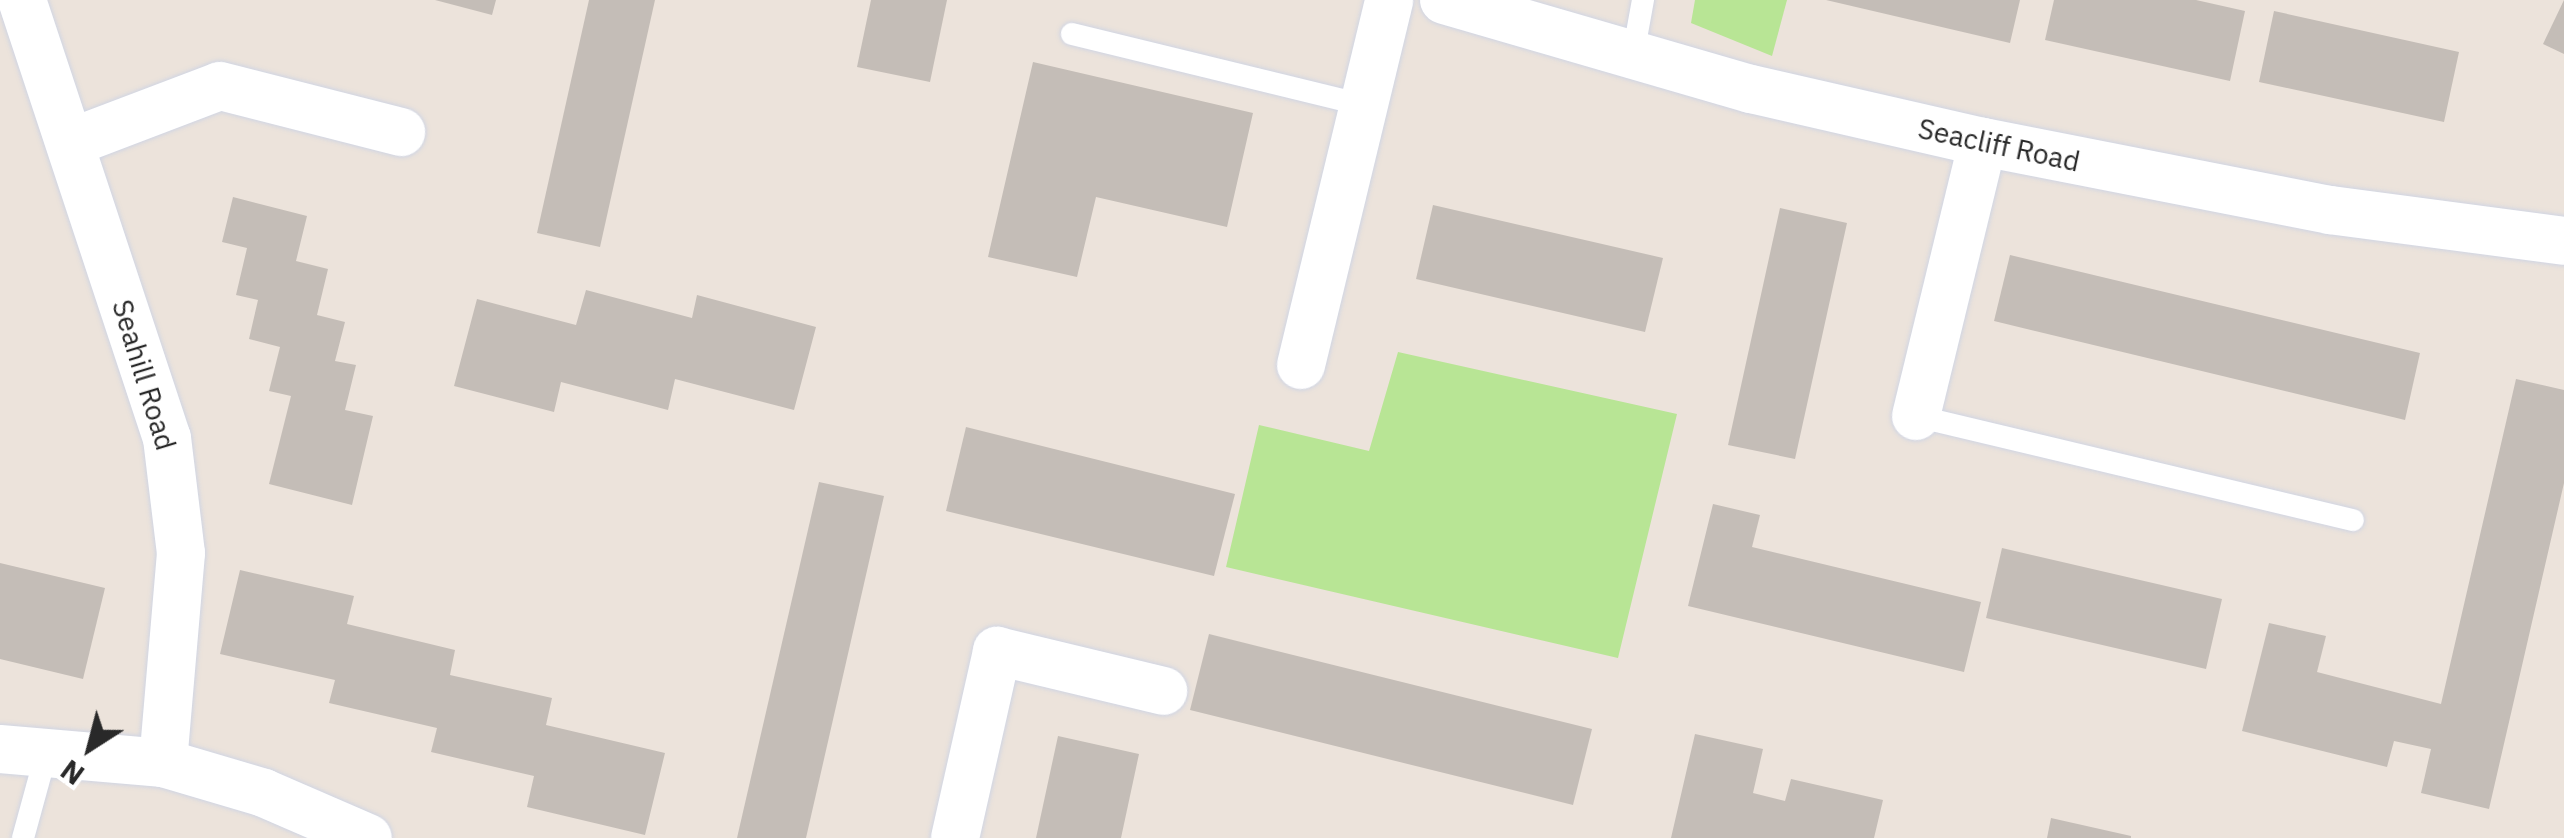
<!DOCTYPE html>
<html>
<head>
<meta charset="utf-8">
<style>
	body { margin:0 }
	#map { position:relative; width:2564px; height:838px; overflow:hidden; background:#ece3db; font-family:"IBM Plex Sans",sans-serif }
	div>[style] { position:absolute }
	.green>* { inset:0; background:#b8e595 }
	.building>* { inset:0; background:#c4bdb7 }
	.roads { filter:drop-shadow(0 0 2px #d0d5e3) drop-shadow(0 0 2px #d0d5e3) }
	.service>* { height:22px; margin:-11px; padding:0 11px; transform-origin:11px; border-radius:11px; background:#fff }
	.minor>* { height:48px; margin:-24px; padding:0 24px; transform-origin:24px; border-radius:24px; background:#fff }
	span { translate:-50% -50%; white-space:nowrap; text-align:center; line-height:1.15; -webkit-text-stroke:9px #fff; paint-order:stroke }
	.street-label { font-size:28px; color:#292929 }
	.north { position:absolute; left:40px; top:698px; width:100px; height:100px; -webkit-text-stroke:8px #fff; paint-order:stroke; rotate:216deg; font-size:28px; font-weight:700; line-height:40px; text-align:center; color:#292929 }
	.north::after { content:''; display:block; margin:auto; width:35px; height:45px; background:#292929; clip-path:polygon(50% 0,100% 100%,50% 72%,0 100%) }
</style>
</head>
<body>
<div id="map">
	<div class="green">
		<div style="clip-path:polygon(1695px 0,1787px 0,1772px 56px,1691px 23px)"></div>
		<div style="clip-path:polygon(1398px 352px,1677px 414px,1618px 658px,1226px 567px,1259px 425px,1369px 451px)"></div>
	</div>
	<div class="building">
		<div style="clip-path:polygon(435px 0,496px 0,492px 15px)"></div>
		<div style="clip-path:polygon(589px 0,655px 0,600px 247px,537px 233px)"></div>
		<div style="clip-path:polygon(871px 0,947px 0,930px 82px,857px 67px)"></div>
		<div style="clip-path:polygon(1826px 0,2020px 0,2010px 43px)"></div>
		<div style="clip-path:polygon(2054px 0,2196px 0,2245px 11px,2230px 81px,2045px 40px)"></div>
		<div style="clip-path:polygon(2564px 0,2564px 54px,2543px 44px)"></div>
		<div style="clip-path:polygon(2274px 11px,2459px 52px,2444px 122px,2259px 82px)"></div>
		<div style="clip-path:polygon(1033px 62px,1253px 113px,1227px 227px,1096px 197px,1077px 277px,988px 257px)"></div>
		<div style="clip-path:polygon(233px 197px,307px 216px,296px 261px,328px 269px,317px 315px,345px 322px,335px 361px,356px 365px,345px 410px,373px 416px,352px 505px,269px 484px,291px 396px,269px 391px,280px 347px,249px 339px,258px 300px,236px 295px,247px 248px,222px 242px)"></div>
		<div style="clip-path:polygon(1433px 205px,1663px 258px,1645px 332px,1416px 279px)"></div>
		<div style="clip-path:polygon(1780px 208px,1847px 223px,1795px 459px,1728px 445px)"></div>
		<div style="clip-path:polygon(2010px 255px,2420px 353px,2405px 420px,1994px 321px)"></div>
		<div style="clip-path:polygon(586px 290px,692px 318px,697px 295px,816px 327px,794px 410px,675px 379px,668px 410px,561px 382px,554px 412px,454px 386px,477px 299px,576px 325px)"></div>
		<div style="clip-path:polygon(2516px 379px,2564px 390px,2564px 483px,2489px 809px,2421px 793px,2431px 749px,2394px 741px,2387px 767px,2242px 731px,2269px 623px,2326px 636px,2317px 672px,2441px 704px)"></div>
		<div style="clip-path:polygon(966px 427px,1235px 494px,1214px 576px,946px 511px)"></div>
		<div style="clip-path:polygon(819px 482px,884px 496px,806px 838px,737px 838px)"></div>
		<div style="clip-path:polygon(1713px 504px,1760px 515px,1752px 547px,1981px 602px,1964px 672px,1688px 606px)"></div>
		<div style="clip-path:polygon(2002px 548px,2222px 599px,2206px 669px,1986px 618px)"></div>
		<div style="clip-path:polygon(0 563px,105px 588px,83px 679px,0 659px)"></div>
		<div style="clip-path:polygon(240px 570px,354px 596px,347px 624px,455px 650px,450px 675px,552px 698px,546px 725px,665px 753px,645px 835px,527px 807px,534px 776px,431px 752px,437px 728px,329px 703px,335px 680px,220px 654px)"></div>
		<div style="clip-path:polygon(1209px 634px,1592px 729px,1573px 805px,1190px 710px)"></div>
		<div style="clip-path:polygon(1695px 734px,1763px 749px,1753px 793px,1785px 801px,1791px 779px,1883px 800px,1874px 838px,1671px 838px)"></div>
		<div style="clip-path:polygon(1058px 736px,1139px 754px,1121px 838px,1036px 838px)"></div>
		<div style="clip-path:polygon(2051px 818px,2131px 836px,2131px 838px,2047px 838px)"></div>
	</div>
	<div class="roads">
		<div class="service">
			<div style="left:1072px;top:34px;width:301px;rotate:13.7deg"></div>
			<div style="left:1633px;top:55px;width:56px;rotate:-79.7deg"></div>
			<div style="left:1916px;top:416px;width:449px;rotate:13.4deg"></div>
			<div style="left:23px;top:838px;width:91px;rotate:-74.7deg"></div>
		</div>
		<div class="minor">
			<div style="left:22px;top:0;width:461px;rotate:71.7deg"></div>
			<div style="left:167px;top:438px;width:116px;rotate:83.1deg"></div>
			<div style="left:181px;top:553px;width:211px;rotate:94.9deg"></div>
			<div style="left:1444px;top:0;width:320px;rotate:16.2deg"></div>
			<div style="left:1751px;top:89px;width:238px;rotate:12.9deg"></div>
			<div style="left:1983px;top:142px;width:354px;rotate:11.1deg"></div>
			<div style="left:2330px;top:210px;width:236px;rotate:7.5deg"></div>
			<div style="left:70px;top:143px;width:160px;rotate:-20.8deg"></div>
			<div style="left:220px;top:86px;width:187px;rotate:14.3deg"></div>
			<div style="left:1301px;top:365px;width:375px;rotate:-76.4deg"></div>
			<div style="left:1916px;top:416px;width:282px;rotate:-76.3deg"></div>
			<div style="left:0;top:749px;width:164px;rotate:4.9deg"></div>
			<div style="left:163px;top:763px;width:105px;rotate:16.5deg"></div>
			<div style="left:264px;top:793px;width:113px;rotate:23.4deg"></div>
			<div style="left:955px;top:838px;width:192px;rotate:-77.3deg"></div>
			<div style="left:997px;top:651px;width:171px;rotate:13.5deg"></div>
		</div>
	</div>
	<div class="street-label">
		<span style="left:1999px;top:145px;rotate:12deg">Seacliff Road</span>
		<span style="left:144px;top:375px;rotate:73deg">Seahill Road</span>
	</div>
	<div class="north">N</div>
</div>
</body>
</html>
